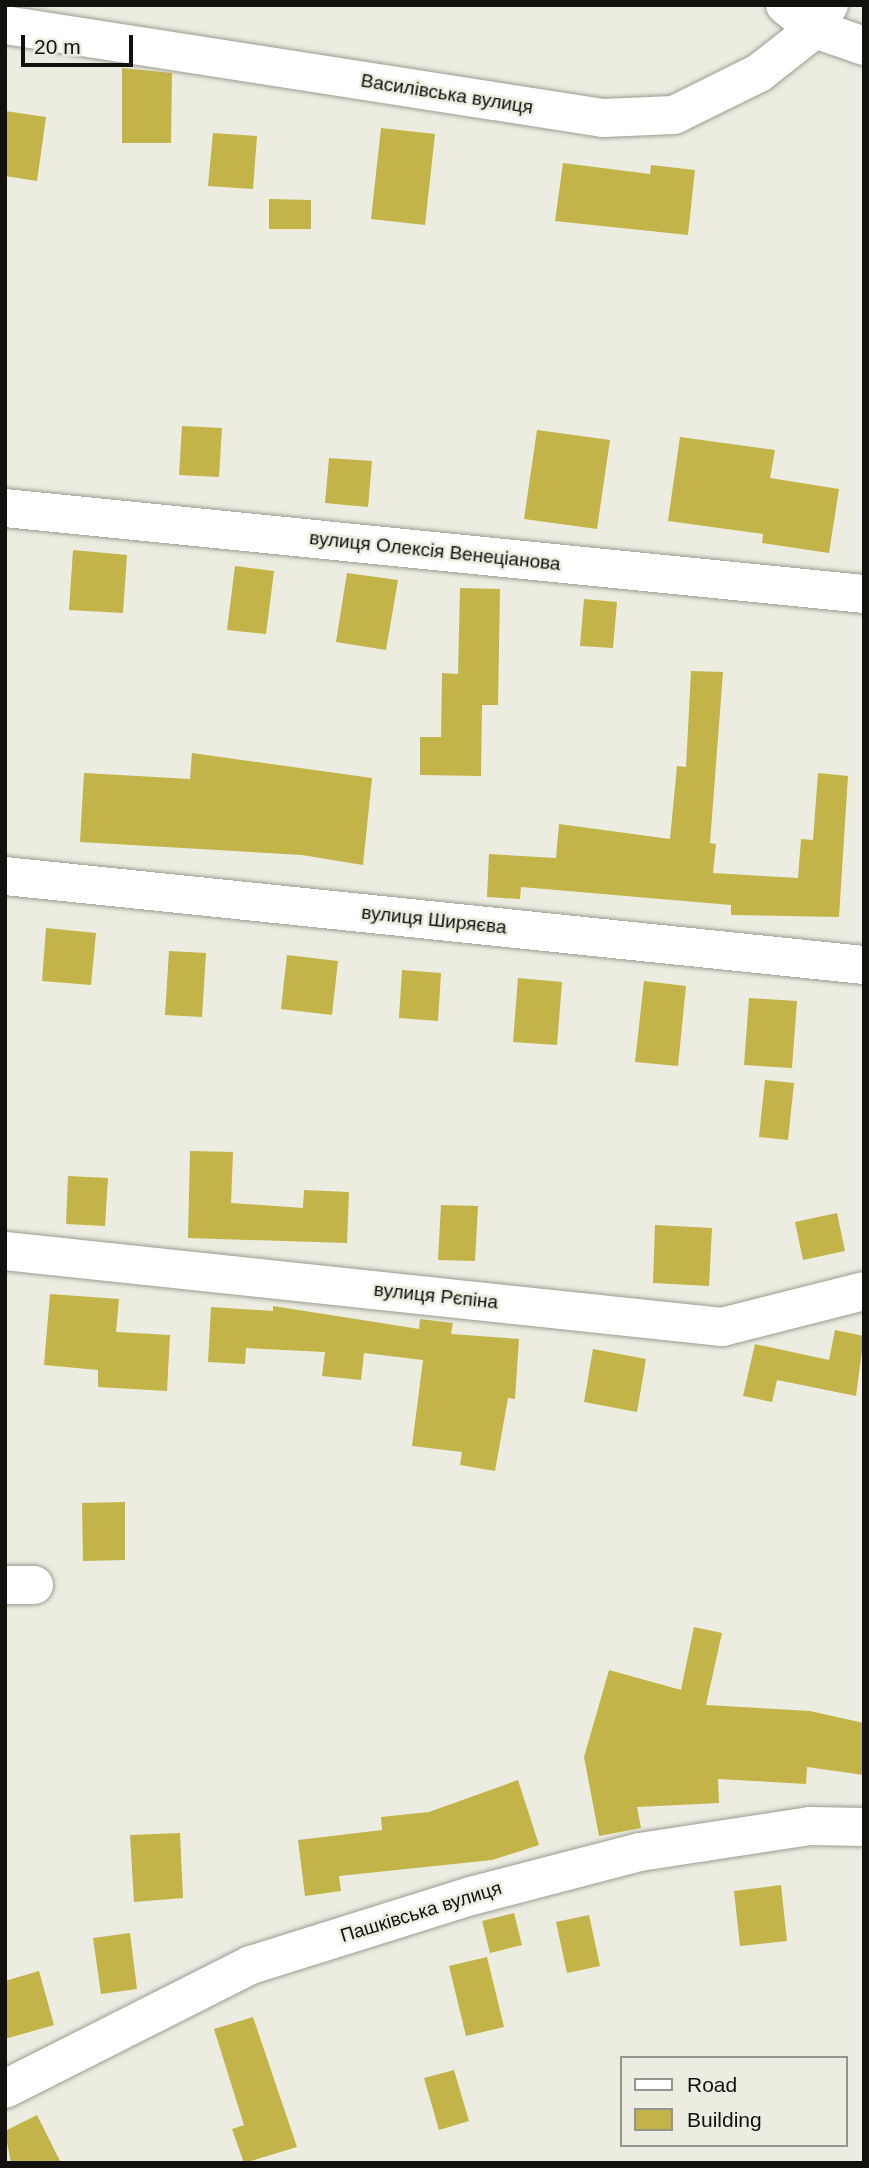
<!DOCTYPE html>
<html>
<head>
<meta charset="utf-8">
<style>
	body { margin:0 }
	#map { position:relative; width:869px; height:2168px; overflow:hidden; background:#edece1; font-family:Helvetica,sans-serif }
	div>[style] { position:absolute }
	.building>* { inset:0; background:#c2b448 }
	.roads { filter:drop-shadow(0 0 2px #9c9b91) drop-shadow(0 0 2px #9c9b91) }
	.minor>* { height:38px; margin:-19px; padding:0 19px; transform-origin:19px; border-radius:19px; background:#fff }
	span { translate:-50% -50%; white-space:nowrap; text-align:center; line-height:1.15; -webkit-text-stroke:5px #edece1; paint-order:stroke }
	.street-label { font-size:19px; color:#12110e }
	.frame { position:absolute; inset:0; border:7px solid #12110e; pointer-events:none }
	.legend { position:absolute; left:620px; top:2056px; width:228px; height:91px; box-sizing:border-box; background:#edece1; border:2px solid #95948d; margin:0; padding:9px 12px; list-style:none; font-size:21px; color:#12110e }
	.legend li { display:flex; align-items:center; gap:14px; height:35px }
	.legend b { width:35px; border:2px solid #95948d }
	.scale { position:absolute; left:21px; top:35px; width:112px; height:32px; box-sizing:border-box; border:4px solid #12110e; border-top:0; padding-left:9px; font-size:21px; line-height:24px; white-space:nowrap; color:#12110e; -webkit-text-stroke:5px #edece1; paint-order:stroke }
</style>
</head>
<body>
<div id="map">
	<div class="building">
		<div style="clip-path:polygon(122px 68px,172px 73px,171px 143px,122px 143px)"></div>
		<div style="clip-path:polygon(5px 111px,46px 117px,37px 181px,5px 176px)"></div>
		<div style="clip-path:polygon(381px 128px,435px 134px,425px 225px,371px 219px)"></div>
		<div style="clip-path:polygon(213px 133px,257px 136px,253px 189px,208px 186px)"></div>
		<div style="clip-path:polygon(563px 163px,650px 174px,651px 165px,695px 170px,688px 235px,555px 221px)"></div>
		<div style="clip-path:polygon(269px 199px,311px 200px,311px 229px,269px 229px)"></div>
		<div style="clip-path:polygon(182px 426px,222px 428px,219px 477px,179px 475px)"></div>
		<div style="clip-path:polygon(537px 430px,610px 440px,597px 529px,524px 519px)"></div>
		<div style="clip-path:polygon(680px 437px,775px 450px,770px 478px,839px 489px,829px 553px,762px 543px,763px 534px,668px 521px)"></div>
		<div style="clip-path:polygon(329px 458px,372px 461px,368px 507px,325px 503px)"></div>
		<div style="clip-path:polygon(73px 550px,127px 555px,123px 613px,69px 610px)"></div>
		<div style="clip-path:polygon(235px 566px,274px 571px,266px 634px,227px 630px)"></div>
		<div style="clip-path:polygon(347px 573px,398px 580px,386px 650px,336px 642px)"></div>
		<div style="clip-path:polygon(460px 588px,500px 589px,498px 705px,482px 705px,481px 776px,420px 775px,420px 737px,441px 737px,442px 673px,458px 674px)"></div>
		<div style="clip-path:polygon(584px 599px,617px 602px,613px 648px,580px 646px)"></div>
		<div style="clip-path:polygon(691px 671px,723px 672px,710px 843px,716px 844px,713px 873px,798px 878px,801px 839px,813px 840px,818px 773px,848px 776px,839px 917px,731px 915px,731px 905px,521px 887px,520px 899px,487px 897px,489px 854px,556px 858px,559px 824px,670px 839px,677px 766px,686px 767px)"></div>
		<div style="clip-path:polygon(192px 753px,372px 778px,363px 865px,302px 855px,80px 842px,84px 773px,190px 779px)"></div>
		<div style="clip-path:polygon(46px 928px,96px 933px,91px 985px,42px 981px)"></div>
		<div style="clip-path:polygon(169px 951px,206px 953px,202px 1017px,165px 1015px)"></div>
		<div style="clip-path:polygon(287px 955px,338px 961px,332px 1015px,281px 1009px)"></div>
		<div style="clip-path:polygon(402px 970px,441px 973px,438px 1021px,399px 1018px)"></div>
		<div style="clip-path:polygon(518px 978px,562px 982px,557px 1045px,513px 1042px)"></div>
		<div style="clip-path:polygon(644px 981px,686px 986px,678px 1066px,635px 1062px)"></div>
		<div style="clip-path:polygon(749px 998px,797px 1001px,792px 1068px,744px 1065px)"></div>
		<div style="clip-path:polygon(765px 1080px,794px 1083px,788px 1140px,759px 1137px)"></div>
		<div style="clip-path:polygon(190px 1151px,233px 1152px,231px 1203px,303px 1208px,304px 1190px,349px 1192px,347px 1243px,188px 1238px)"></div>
		<div style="clip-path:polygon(68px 1176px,108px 1178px,105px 1226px,66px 1224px)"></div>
		<div style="clip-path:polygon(441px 1205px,478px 1206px,475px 1261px,438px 1260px)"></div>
		<div style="clip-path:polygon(837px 1213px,845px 1251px,803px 1260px,795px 1222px)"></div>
		<div style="clip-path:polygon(655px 1225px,712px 1228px,709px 1286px,653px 1283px)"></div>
		<div style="clip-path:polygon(50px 1294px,119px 1299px,116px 1332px,170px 1335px,167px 1391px,98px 1387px,98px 1370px,44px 1365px)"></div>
		<div style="clip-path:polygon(273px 1306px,419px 1329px,420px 1319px,453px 1323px,451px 1334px,519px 1339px,515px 1399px,508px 1398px,495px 1471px,460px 1465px,462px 1452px,412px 1446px,423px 1360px,364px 1353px,361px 1380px,322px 1376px,325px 1352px,246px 1348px,245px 1364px,208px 1362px,211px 1307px,273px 1311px)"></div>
		<div style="clip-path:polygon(835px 1330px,864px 1336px,856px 1396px,777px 1380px,772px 1402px,743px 1396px,755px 1344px,829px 1360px)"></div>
		<div style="clip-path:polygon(593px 1349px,646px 1359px,637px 1412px,584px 1402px)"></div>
		<div style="clip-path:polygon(125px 1502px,125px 1560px,83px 1561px,82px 1503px)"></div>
		<div style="clip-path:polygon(694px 1627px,722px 1633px,706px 1705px,810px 1711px,864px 1723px,864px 1775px,807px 1767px,806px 1784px,718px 1779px,719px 1803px,637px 1807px,641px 1828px,599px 1836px,584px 1757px,609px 1670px,681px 1690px)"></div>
		<div style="clip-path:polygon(518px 1780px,539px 1845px,492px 1860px,339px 1876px,341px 1891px,305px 1896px,298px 1840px,382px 1830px,381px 1817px,429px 1812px)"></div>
		<div style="clip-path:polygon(180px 1833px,183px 1898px,134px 1902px,130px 1835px)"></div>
		<div style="clip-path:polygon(781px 1885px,787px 1941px,740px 1946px,734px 1891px)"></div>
		<div style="clip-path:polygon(514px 1913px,522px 1945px,490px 1953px,482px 1921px)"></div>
		<div style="clip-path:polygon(589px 1915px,600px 1966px,567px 1973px,556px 1922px)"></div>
		<div style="clip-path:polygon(130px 1933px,137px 1989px,101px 1994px,93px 1938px)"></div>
		<div style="clip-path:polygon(487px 1957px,504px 2027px,466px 2036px,449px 1966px)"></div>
		<div style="clip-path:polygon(39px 1971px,54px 2025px,5px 2039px,5px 1981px)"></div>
		<div style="clip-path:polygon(253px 2017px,297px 2147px,244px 2163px,232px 2129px,244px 2125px,214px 2029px)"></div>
		<div style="clip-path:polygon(454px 2070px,469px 2121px,439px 2130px,424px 2078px)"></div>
		<div style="clip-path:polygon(37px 2115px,61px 2163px,11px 2163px,5px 2131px)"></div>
	</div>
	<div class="roads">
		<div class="minor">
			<div style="left:785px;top:5px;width:38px;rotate:39deg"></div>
			<div style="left:815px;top:29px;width:52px;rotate:19.1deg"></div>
			<div style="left:5px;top:25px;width:605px;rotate:8.84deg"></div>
			<div style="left:603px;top:118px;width:71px;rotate:-2.4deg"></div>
			<div style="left:674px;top:115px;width:95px;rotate:-26.3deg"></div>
			<div style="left:759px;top:73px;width:71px;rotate:-38.2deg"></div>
			<div style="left:815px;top:29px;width:28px;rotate:-60deg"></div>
			<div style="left:5px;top:508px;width:863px;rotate:5.72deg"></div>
			<div style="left:5px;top:876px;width:864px;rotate:5.92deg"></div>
			<div style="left:5px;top:1251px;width:721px;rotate:6.05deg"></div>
			<div style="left:722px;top:1327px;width:146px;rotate:-14.2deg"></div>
			<div style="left:5px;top:1585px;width:29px"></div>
			<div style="left:5px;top:2089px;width:275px;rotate:-26.8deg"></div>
			<div style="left:251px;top:1965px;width:231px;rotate:-17.4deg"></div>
			<div style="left:471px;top:1896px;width:175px;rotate:-14.6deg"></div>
			<div style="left:640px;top:1852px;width:172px;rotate:-8.7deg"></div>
			<div style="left:810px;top:1826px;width:54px;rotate:1.1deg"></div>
		</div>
	</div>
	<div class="street-label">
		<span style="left:447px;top:94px;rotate:9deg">Василівська вулиця</span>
		<span style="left:435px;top:551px;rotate:6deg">вулиця Олексія Венеціанова</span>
		<span style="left:434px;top:920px;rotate:6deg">вулиця Ширяєва</span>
		<span style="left:436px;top:1296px;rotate:6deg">вулиця Рєпіна</span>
		<span style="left:421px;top:1912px;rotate:-17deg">Пашківська вулиця</span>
	</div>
	<div class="frame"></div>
	<ul class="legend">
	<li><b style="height:9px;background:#fff"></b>Road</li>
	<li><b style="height:19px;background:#c2b448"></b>Building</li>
	</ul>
	<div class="scale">20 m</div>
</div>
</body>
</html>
